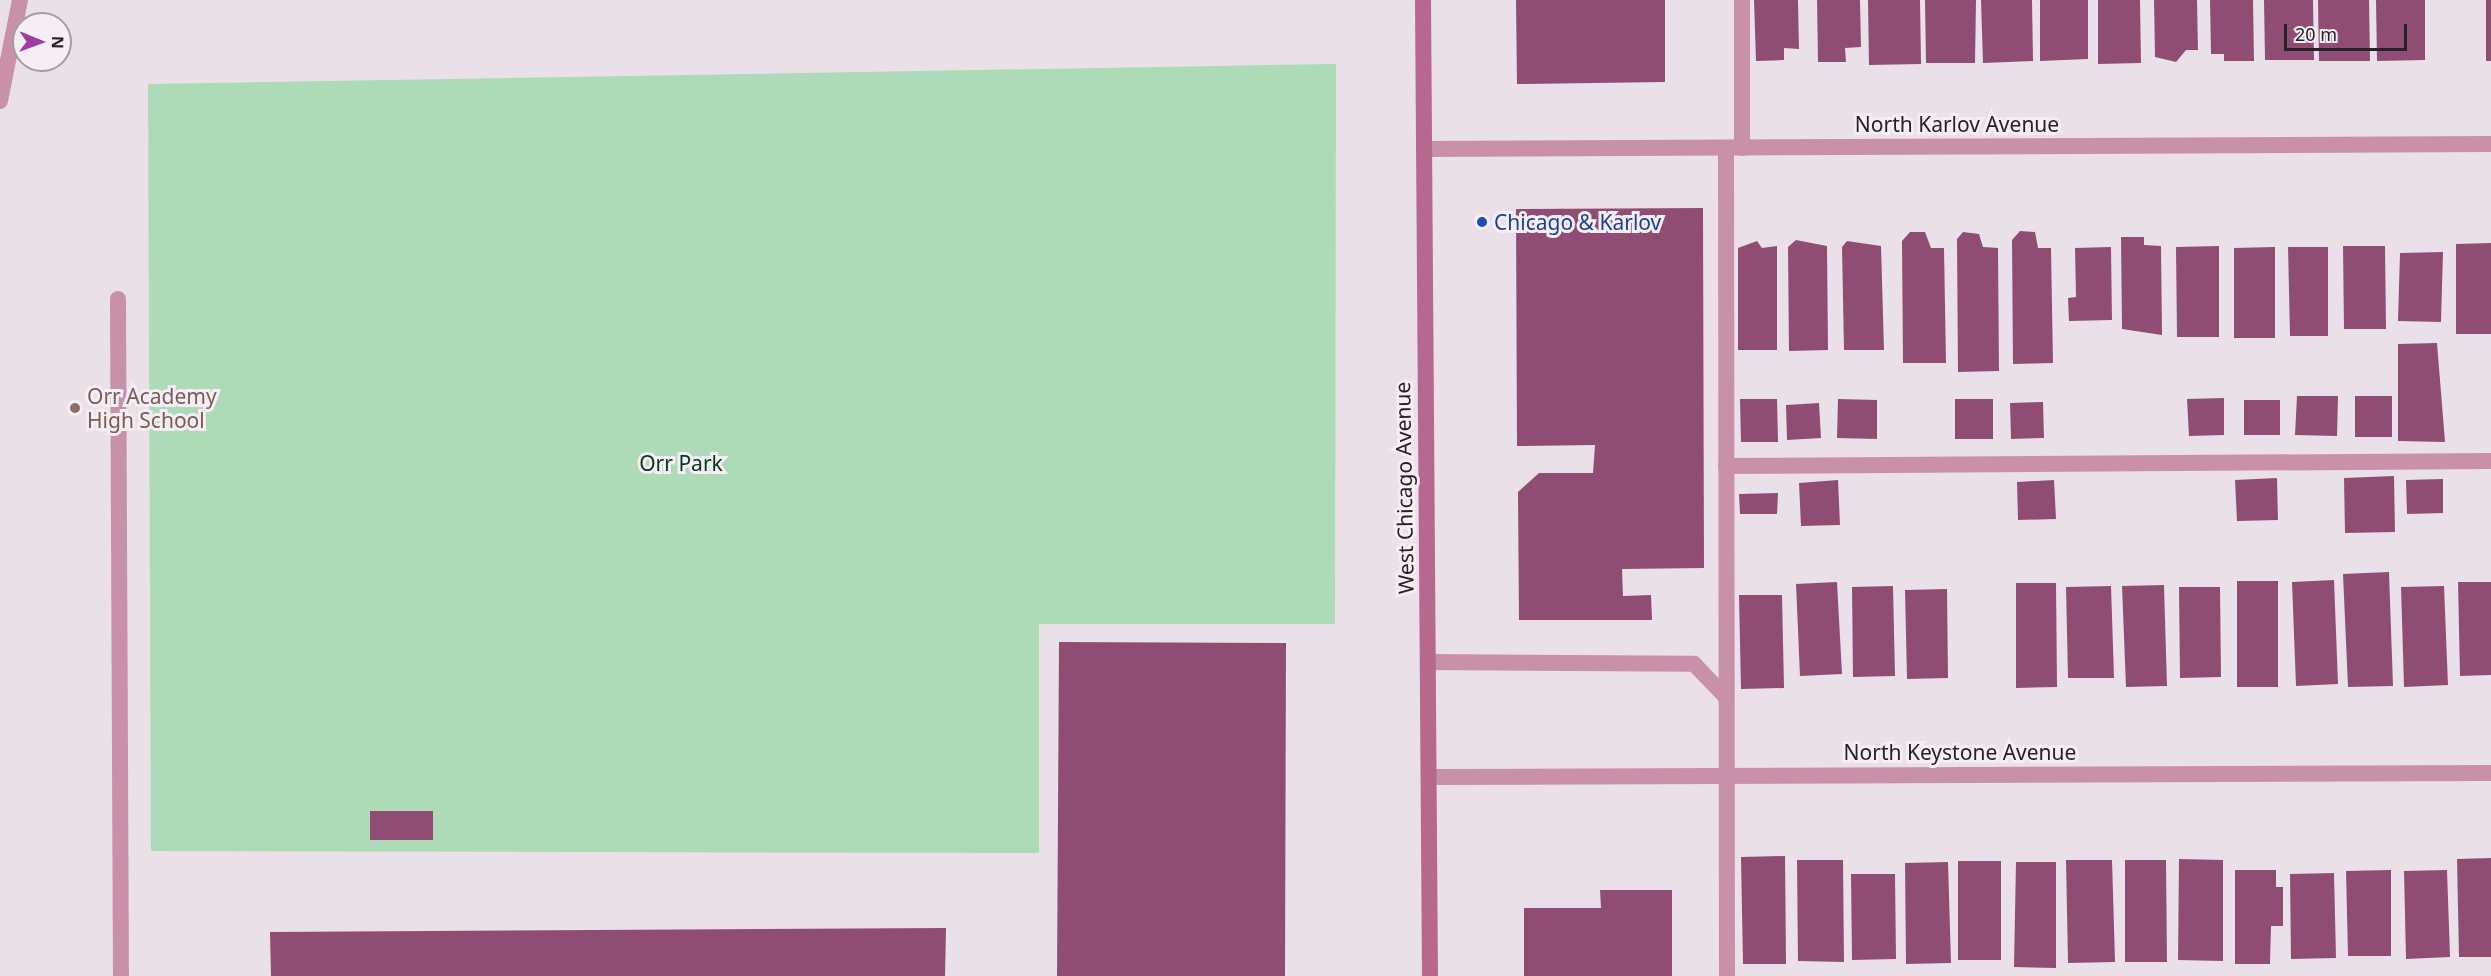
<!DOCTYPE html>
<html>
<head>
<meta charset="utf-8">
<style>
	body { margin:0 }
	#map { position:relative; width:2491px; height:976px; overflow:hidden; background:#e9e0e8; font-family:"Noto Sans",sans-serif }
	div>[style] { position:absolute }
	.green>* { inset:0; background:#addab7 }
	.building>* { inset:0; background:#904d73 }
	.service>* { height:16px; margin:-8px; padding:0 8px; transform-origin:8px; border-radius:8px; background:#c891a9 }
	.minor>* { height:16px; margin:-8px; padding:0 8px; transform-origin:8px; border-radius:8px; background:#c891a9 }
	.secondary>* { height:16px; margin:-8px; padding:0 8px; transform-origin:8px; border-radius:8px; background:#b7688d }
	.dots>* { width:16px; height:16px; translate:-50% -50%; box-sizing:border-box; border:3px solid #f6edf5; border-radius:50% }
	span { translate:-50% -50%; white-space:nowrap; text-align:center; line-height:1.15; -webkit-text-stroke:6px #f6edf5; paint-order:stroke }
	.street-label { font-size:21px; color:#262326 }
	.transit-label { font-size:21px; color:#164399 }
	.left { translate:0 -50%; text-align:left }
	.education-label { font-size:21px; color:#785e54 }
	.park-label { font-size:21px; color:#023a19 }
	.north { position:absolute; left:12px; top:12px; width:60px; height:60px; box-sizing:border-box; background:#f6edf5; border:2px solid #a39ca2; border-radius:50%; rotate:91deg; font-size:16px; font-weight:700; line-height:24px; text-align:center; color:#262326 }
	.north::after { content:''; display:block; margin:auto; width:21px; height:27px; background:#9d3da4; clip-path:polygon(50% 0,100% 100%,50% 72%,0 100%) }
	.scale { position:absolute; left:2284px; top:24px; width:123px; height:27px; box-sizing:border-box; border:3px solid #262326; border-top:0; padding-left:8px; font-size:18px; line-height:21px; white-space:nowrap; color:#262326; -webkit-text-stroke:4px #f6edf5; paint-order:stroke }
</style>
</head>
<body>
<div id="map">
	<div class="green">
		<div style="clip-path:polygon(1336px 64px,1335px 624px,1039px 624px,1039px 853px,151px 851px,148px 84px)"></div>
	</div>
	<div class="building">
		<div style="clip-path:polygon(1516px 0,1665px 0,1665px 82px,1517px 84px)"></div>
		<div style="clip-path:polygon(1754px 0,1798px 0,1799px 49px,1784px 48px,1784px 60px,1756px 61px)"></div>
		<div style="clip-path:polygon(1817px 0,1860px 0,1861px 47px,1845px 48px,1846px 62px,1818px 62px)"></div>
		<div style="clip-path:polygon(1868px 0,1920px 0,1921px 64px,1869px 65px)"></div>
		<div style="clip-path:polygon(1925px 0,1976px 0,1975px 63px,1926px 63px)"></div>
		<div style="clip-path:polygon(1981px 0,2032px 0,2033px 61px,1983px 63px)"></div>
		<div style="clip-path:polygon(2040px 0,2088px 0,2088px 59px,2040px 61px)"></div>
		<div style="clip-path:polygon(2098px 0,2140px 0,2141px 63px,2098px 64px)"></div>
		<div style="clip-path:polygon(2154px 0,2197px 0,2198px 50px,2186px 50px,2176px 62px,2155px 57px)"></div>
		<div style="clip-path:polygon(2210px 0,2253px 0,2254px 61px,2224px 61px,2224px 54px,2211px 54px)"></div>
		<div style="clip-path:polygon(2264px 0,2313px 0,2314px 60px,2265px 60px)"></div>
		<div style="clip-path:polygon(2318px 0,2369px 0,2370px 61px,2319px 61px)"></div>
		<div style="clip-path:polygon(2376px 0,2425px 0,2425px 60px,2377px 61px)"></div>
		<div style="clip-path:polygon(2486px 0,2491px 0,2491px 61px,2486px 61px)"></div>
		<div style="clip-path:polygon(1703px 208px,1704px 568px,1622px 569px,1623px 596px,1651px 595px,1652px 620px,1519px 620px,1518px 492px,1539px 473px,1593px 473px,1595px 445px,1517px 446px,1516px 209px)"></div>
		<div style="clip-path:polygon(2020px 231px,2035px 232px,2038px 248px,2051px 248px,2053px 363px,2013px 364px,2012px 240px)"></div>
		<div style="clip-path:polygon(1910px 232px,1925px 232px,1931px 248px,1944px 248px,1946px 363px,1903px 363px,1902px 241px)"></div>
		<div style="clip-path:polygon(1963px 232px,1979px 234px,1983px 247px,1998px 248px,1999px 371px,1958px 372px,1957px 239px)"></div>
		<div style="clip-path:polygon(2121px 237px,2144px 237px,2144px 245px,2161px 246px,2162px 335px,2122px 329px)"></div>
		<div style="clip-path:polygon(1796px 240px,1827px 246px,1828px 350px,1789px 351px,1788px 247px)"></div>
		<div style="clip-path:polygon(1757px 241px,1762px 248px,1777px 246px,1777px 350px,1738px 350px,1738px 248px)"></div>
		<div style="clip-path:polygon(1847px 241px,1881px 246px,1884px 350px,1844px 350px,1842px 247px)"></div>
		<div style="clip-path:polygon(2491px 243px,2491px 334px,2456px 334px,2456px 244px)"></div>
		<div style="clip-path:polygon(2219px 246px,2219px 337px,2177px 337px,2176px 247px)"></div>
		<div style="clip-path:polygon(2343px 246px,2385px 246px,2386px 329px,2344px 329px)"></div>
		<div style="clip-path:polygon(2111px 247px,2112px 320px,2069px 321px,2068px 298px,2076px 297px,2075px 248px)"></div>
		<div style="clip-path:polygon(2275px 247px,2275px 338px,2234px 338px,2234px 248px)"></div>
		<div style="clip-path:polygon(2288px 247px,2328px 247px,2328px 336px,2290px 336px)"></div>
		<div style="clip-path:polygon(2443px 252px,2441px 322px,2398px 321px,2400px 253px)"></div>
		<div style="clip-path:polygon(2437px 343px,2445px 442px,2398px 441px,2398px 344px)"></div>
		<div style="clip-path:polygon(2297px 396px,2338px 396px,2337px 436px,2295px 435px)"></div>
		<div style="clip-path:polygon(2355px 396px,2392px 396px,2392px 437px,2355px 437px)"></div>
		<div style="clip-path:polygon(2224px 398px,2224px 435px,2189px 436px,2187px 399px)"></div>
		<div style="clip-path:polygon(1740px 399px,1777px 399px,1778px 442px,1741px 442px)"></div>
		<div style="clip-path:polygon(1838px 399px,1877px 400px,1877px 439px,1837px 438px)"></div>
		<div style="clip-path:polygon(1955px 399px,1993px 399px,1993px 439px,1955px 439px)"></div>
		<div style="clip-path:polygon(2244px 400px,2280px 400px,2280px 435px,2244px 435px)"></div>
		<div style="clip-path:polygon(2043px 402px,2044px 438px,2011px 439px,2010px 403px)"></div>
		<div style="clip-path:polygon(1819px 403px,1821px 438px,1787px 440px,1786px 405px)"></div>
		<div style="clip-path:polygon(2394px 476px,2395px 532px,2345px 533px,2344px 478px)"></div>
		<div style="clip-path:polygon(2277px 478px,2278px 520px,2237px 521px,2235px 480px)"></div>
		<div style="clip-path:polygon(2443px 479px,2443px 513px,2407px 514px,2406px 480px)"></div>
		<div style="clip-path:polygon(1838px 480px,1840px 525px,1801px 526px,1799px 483px)"></div>
		<div style="clip-path:polygon(2054px 480px,2056px 519px,2018px 520px,2017px 482px)"></div>
		<div style="clip-path:polygon(1778px 493px,1777px 514px,1740px 514px,1739px 494px)"></div>
		<div style="clip-path:polygon(2389px 572px,2393px 686px,2348px 687px,2343px 574px)"></div>
		<div style="clip-path:polygon(2334px 580px,2338px 684px,2296px 686px,2292px 582px)"></div>
		<div style="clip-path:polygon(2237px 581px,2278px 581px,2278px 687px,2237px 687px)"></div>
		<div style="clip-path:polygon(1837px 582px,1842px 674px,1800px 676px,1796px 584px)"></div>
		<div style="clip-path:polygon(2458px 582px,2491px 582px,2491px 675px,2460px 676px)"></div>
		<div style="clip-path:polygon(2016px 583px,2056px 583px,2057px 687px,2016px 688px)"></div>
		<div style="clip-path:polygon(2164px 585px,2167px 686px,2126px 687px,2122px 586px)"></div>
		<div style="clip-path:polygon(1893px 586px,1895px 676px,1853px 677px,1852px 587px)"></div>
		<div style="clip-path:polygon(2111px 586px,2114px 678px,2068px 678px,2066px 587px)"></div>
		<div style="clip-path:polygon(2444px 586px,2448px 685px,2404px 687px,2401px 587px)"></div>
		<div style="clip-path:polygon(2179px 587px,2220px 587px,2221px 677px,2180px 678px)"></div>
		<div style="clip-path:polygon(1947px 589px,1948px 678px,1907px 679px,1905px 590px)"></div>
		<div style="clip-path:polygon(1739px 595px,1782px 595px,1784px 688px,1741px 689px)"></div>
		<div style="clip-path:polygon(1059px 642px,1286px 643px,1285px 976px,1057px 976px)"></div>
		<div style="clip-path:polygon(370px 811px,433px 811px,433px 840px,370px 840px)"></div>
		<div style="clip-path:polygon(1785px 856px,1786px 964px,1743px 964px,1741px 857px)"></div>
		<div style="clip-path:polygon(2491px 858px,2491px 957px,2459px 957px,2457px 859px)"></div>
		<div style="clip-path:polygon(2179px 859px,2223px 860px,2223px 961px,2178px 960px)"></div>
		<div style="clip-path:polygon(1797px 860px,1843px 860px,1844px 962px,1798px 961px)"></div>
		<div style="clip-path:polygon(2066px 860px,2112px 860px,2115px 962px,2068px 963px)"></div>
		<div style="clip-path:polygon(2125px 860px,2166px 860px,2167px 962px,2125px 962px)"></div>
		<div style="clip-path:polygon(1958px 861px,2001px 861px,2001px 960px,1958px 960px)"></div>
		<div style="clip-path:polygon(1948px 862px,1951px 963px,1906px 964px,1905px 863px)"></div>
		<div style="clip-path:polygon(2016px 862px,2056px 862px,2056px 968px,2014px 967px)"></div>
		<div style="clip-path:polygon(2235px 870px,2276px 870px,2276px 887px,2283px 887px,2283px 926px,2271px 926px,2270px 964px,2235px 964px)"></div>
		<div style="clip-path:polygon(2391px 870px,2391px 956px,2348px 956px,2346px 871px)"></div>
		<div style="clip-path:polygon(2447px 870px,2450px 957px,2406px 959px,2404px 871px)"></div>
		<div style="clip-path:polygon(2334px 873px,2336px 958px,2291px 959px,2290px 874px)"></div>
		<div style="clip-path:polygon(1851px 874px,1895px 874px,1896px 959px,1852px 960px)"></div>
		<div style="clip-path:polygon(1600px 890px,1672px 890px,1672px 976px,1524px 976px,1524px 908px,1601px 908px)"></div>
		<div style="clip-path:polygon(946px 928px,945px 976px,271px 976px,270px 932px)"></div>
	</div>
	<div class="service">
		<div style="left:1742px;top:0;width:148px;rotate:90deg"></div>
		<div style="left:0;top:101px;width:103px;rotate:-78.8deg"></div>
		<div style="left:1726px;top:148px;width:828px;rotate:89.93deg"></div>
		<div style="left:118px;top:299px;width:677px;rotate:89.75deg"></div>
		<div style="left:1726px;top:466px;width:765px;rotate:-0.37deg"></div>
		<div style="left:1428px;top:662px;width:266px;rotate:0.4deg"></div>
		<div style="left:1694px;top:664px;width:46px;rotate:45.9deg"></div>
	</div>
	<div class="minor">
		<div style="left:1424px;top:149px;width:1067px;rotate:-0.27deg"></div>
		<div style="left:1429px;top:777px;width:1062px;rotate:-0.22deg"></div>
	</div>
	<div class="secondary">
		<div style="left:1423px;top:0;width:976px;rotate:89.59deg"></div>
	</div>
	<div class="dots">
		<div style="left:1482px;top:222px;background:#1a4fb4"></div>
		<div style="left:75px;top:408px;background:#8d6e63"></div>
	</div>
	<div class="street-label">
		<span style="left:1957px;top:124px">North Karlov Avenue</span>
		<span style="left:1404px;top:488px;rotate:-91deg">West Chicago Avenue</span>
		<span style="left:1960px;top:752px">North Keystone Avenue</span>
	</div>
	<div class="transit-label">
		<span class="left" style="left:1494px;top:222px">Chicago &amp; Karlov</span>
	</div>
	<div class="education-label">
		<span class="left" style="left:87px;top:408px">Orr Academy<br>High School</span>
	</div>
	<div class="park-label">
		<span style="left:681px;top:463px">Orr Park</span>
	</div>
	<div class="north">N</div>
	<div class="scale">20 m</div>
</div>
</body>
</html>
